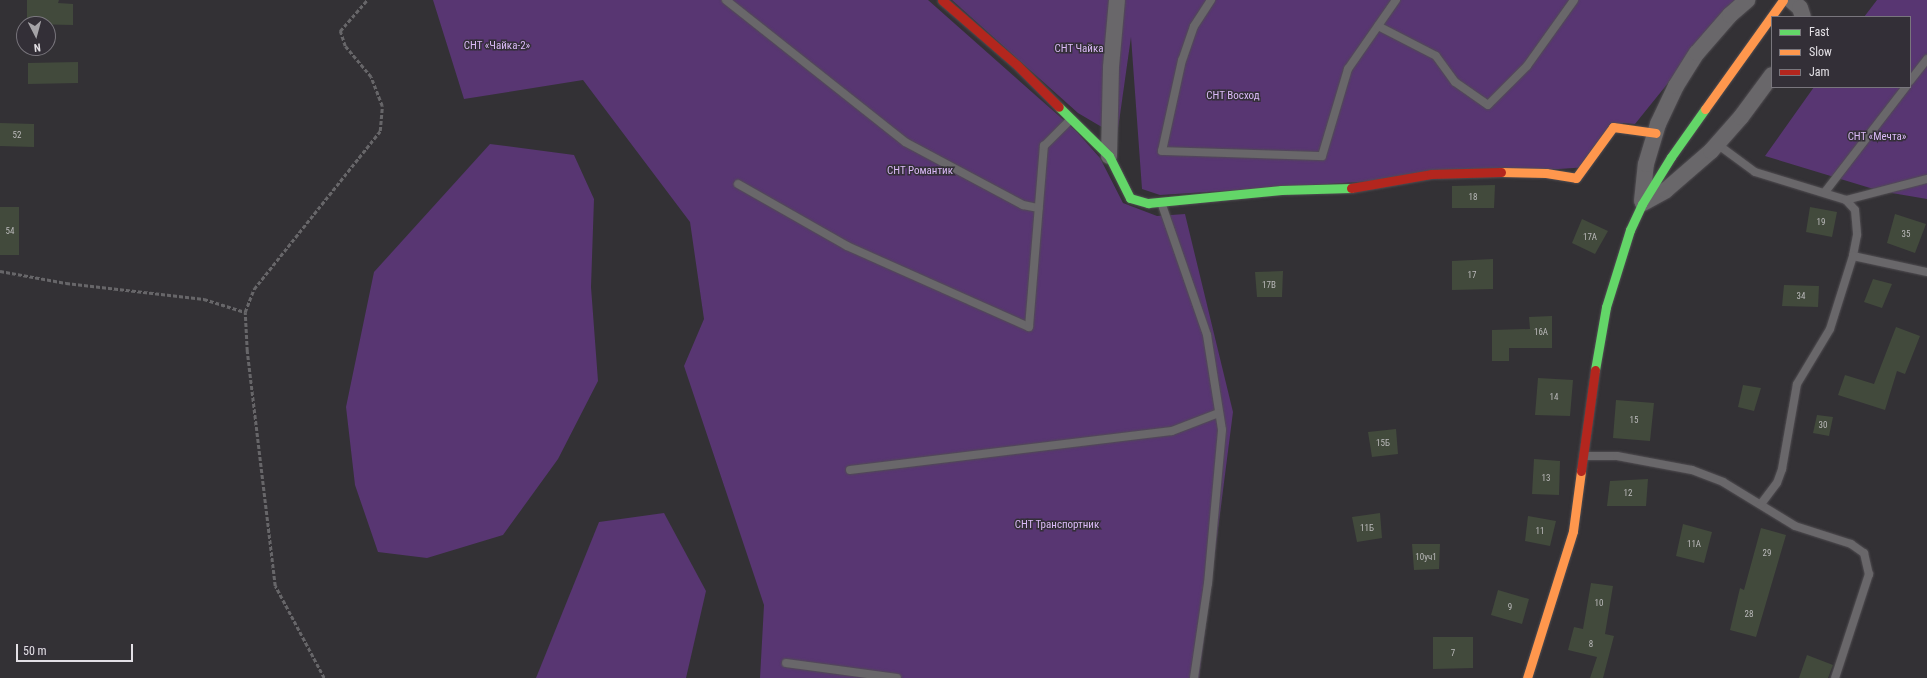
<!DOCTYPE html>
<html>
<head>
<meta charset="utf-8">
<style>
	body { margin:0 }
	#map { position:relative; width:1927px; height:678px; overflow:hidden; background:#333135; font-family:"Roboto Condensed",sans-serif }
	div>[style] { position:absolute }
	.green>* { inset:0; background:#583672 }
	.building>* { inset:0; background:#424a3c }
	.path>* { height:2.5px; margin-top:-1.25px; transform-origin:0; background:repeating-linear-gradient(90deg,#676669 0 4px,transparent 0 6px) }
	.roads { filter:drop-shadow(0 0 1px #504d51) drop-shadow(0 0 1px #504d51) }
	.lane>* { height:8px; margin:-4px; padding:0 4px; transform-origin:4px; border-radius:4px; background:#69676a }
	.street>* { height:16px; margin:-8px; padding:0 8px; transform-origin:8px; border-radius:8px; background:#69676a }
	.fast>* { height:9px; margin:-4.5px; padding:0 4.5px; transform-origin:4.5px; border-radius:4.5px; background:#63d668 }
	.slow>* { height:9px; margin:-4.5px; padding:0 4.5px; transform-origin:4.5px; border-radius:4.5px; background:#ff974d }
	.jam>* { height:9px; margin:-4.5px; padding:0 4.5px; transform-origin:4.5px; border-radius:4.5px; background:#b3261e }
	span { translate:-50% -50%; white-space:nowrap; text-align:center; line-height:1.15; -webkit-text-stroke:3px #332f37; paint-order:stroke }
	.number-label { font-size:9px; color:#bbbabb }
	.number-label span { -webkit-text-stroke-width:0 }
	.park-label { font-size:11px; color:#dab9f6 }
	.legend { position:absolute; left:1771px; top:16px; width:140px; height:72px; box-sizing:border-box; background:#332f37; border:1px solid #79767d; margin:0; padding:5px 7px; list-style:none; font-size:12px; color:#e3e0e5 }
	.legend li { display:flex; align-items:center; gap:8px; height:20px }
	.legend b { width:20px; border:1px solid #79767d }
	.north { position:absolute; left:16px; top:16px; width:40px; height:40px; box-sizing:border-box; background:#332f37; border:1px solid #79767d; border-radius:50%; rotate:174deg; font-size:11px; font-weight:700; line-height:16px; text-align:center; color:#e3e0e5 }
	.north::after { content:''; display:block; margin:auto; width:14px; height:18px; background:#a5a3a7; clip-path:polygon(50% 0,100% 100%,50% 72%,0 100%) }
	.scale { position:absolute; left:16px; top:644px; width:117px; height:18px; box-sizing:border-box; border:2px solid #e3e0e5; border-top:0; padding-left:5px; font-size:12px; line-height:14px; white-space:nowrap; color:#e3e0e5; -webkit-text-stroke:3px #332f37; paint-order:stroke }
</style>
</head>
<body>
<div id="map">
	<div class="green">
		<div style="clip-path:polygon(433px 0,928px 0,1076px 131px,1100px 158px,1123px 203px,1157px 216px,1185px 214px,1233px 412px,1199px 678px,760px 678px,764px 605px,684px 366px,704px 319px,690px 222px,583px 80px,464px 99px)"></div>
		<div style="clip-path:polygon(952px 0,1735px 0,1635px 124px,1623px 123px,1589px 167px,1160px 195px,1142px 189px,1131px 37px,1117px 136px,1078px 113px)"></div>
		<div style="clip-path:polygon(1877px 0,1927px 0,1927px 199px,1880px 191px,1765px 156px,1814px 87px,1910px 87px,1910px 17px,1864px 17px)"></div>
		<div style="clip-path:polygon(490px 144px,574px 155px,594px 199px,591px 287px,598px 381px,558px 459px,503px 535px,427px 558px,378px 552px,355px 485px,346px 407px,374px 272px)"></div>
		<div style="clip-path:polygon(664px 513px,706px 591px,686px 678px,536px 678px,599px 522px)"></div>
	</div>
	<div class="building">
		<div style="clip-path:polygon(27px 0,59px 0,58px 3px,73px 4px,73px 25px,27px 24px)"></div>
		<div style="clip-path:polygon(78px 62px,78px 83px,28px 84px,28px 63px)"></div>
		<div style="clip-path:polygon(0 123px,34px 124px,34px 147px,0 146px)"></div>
		<div style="clip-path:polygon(1495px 185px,1494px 208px,1452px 208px,1452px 186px)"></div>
		<div style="clip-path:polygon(0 207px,19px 207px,19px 255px,0 255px)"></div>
		<div style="clip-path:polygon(1810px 207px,1837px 212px,1832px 237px,1806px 232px)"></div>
		<div style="clip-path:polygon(1895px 214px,1926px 224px,1915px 253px,1887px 243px)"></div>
		<div style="clip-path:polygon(1582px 219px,1608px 231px,1595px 254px,1572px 243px)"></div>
		<div style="clip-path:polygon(1493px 259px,1493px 289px,1452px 290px,1452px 261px)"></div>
		<div style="clip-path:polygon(1283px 271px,1282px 297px,1257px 297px,1255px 272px)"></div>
		<div style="clip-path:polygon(1873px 279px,1892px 284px,1882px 308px,1864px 302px)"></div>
		<div style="clip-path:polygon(1784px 285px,1819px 286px,1818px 307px,1782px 306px)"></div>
		<div style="clip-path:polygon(1552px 316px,1552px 348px,1509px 348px,1509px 361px,1492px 361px,1492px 330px,1530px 329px,1529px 317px)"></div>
		<div style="clip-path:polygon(1896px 327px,1920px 336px,1905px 374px,1897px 371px,1885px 410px,1838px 395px,1845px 375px,1874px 384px)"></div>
		<div style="clip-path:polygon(1538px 378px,1573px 380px,1570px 416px,1535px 415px)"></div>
		<div style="clip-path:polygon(1743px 385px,1761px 388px,1754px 411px,1738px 407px)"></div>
		<div style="clip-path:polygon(1616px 400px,1654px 403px,1650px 441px,1613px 438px)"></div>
		<div style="clip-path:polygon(1817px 415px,1833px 417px,1829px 436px,1813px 433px)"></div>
		<div style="clip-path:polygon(1396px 429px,1398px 454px,1372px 457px,1368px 432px)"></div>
		<div style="clip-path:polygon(1534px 459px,1560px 461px,1559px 495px,1532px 494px)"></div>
		<div style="clip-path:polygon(1648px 479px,1646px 506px,1607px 506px,1610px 481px)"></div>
		<div style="clip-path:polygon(1380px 513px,1382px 538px,1357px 542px,1352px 517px)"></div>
		<div style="clip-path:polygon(1528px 516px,1556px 521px,1550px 546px,1525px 541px)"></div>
		<div style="clip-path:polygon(1683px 524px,1712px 532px,1704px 563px,1676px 556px)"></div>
		<div style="clip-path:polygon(1761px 528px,1786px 535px,1756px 637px,1730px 630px,1740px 588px,1744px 590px)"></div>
		<div style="clip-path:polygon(1412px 544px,1440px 544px,1439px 569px,1414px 570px)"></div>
		<div style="clip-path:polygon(1591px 583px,1613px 586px,1605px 634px,1614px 636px,1603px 678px,1590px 678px,1597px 657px,1568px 650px,1574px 627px,1583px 629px)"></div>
		<div style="clip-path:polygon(1498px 590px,1529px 599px,1522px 624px,1491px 615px)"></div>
		<div style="clip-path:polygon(1433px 637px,1473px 637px,1473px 668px,1433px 669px)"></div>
		<div style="clip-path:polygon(1807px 655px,1833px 665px,1828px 678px,1799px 678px)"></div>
	</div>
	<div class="path">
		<div style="left:0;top:271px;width:67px;rotate:10.3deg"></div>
		<div style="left:66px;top:283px;width:139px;rotate:6.6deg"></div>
		<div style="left:204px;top:299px;width:43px;rotate:17.6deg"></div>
		<div style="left:324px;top:678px;width:104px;rotate:-118deg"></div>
		<div style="left:275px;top:586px;width:237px;rotate:-96.8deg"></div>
		<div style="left:247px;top:351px;width:39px;rotate:-93deg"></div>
		<div style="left:245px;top:312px;width:25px;rotate:-69deg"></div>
		<div style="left:254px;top:289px;width:202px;rotate:-51.4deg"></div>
		<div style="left:380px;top:131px;width:25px;rotate:-85deg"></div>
		<div style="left:382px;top:106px;width:31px;rotate:-111deg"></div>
		<div style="left:371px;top:77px;width:40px;rotate:-130deg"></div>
		<div style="left:345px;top:46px;width:16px;rotate:-108deg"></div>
		<div style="left:340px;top:31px;width:41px;rotate:-48.9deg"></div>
	</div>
	<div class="roads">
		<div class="lane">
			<div style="left:726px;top:0;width:228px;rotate:38.4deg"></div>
			<div style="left:905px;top:142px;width:134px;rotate:28.1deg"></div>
			<div style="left:1023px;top:205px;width:16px;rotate:11deg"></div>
			<div style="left:1211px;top:0;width:31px;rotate:123deg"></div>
			<div style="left:1194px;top:26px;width:36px;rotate:109deg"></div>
			<div style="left:1182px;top:60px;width:93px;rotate:102.4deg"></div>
			<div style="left:1162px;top:151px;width:160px;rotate:1.8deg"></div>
			<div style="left:1322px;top:156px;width:91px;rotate:-73.4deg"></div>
			<div style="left:1348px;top:69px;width:84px;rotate:-55.2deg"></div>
			<div style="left:1378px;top:26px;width:65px;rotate:27.3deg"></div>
			<div style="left:1436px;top:56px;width:32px;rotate:54deg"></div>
			<div style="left:1455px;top:82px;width:40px;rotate:34.9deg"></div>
			<div style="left:1488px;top:105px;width:55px;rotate:-45deg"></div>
			<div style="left:1527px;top:66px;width:81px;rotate:-54.5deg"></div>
			<div style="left:1910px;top:81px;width:28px;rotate:-52deg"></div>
			<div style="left:1717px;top:144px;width:47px;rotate:36.4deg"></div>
			<div style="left:1755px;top:172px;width:95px;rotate:17.1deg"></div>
			<div style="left:1846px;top:200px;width:13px;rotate:48deg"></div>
			<div style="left:1855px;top:210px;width:25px;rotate:85deg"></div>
			<div style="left:1857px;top:235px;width:21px;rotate:101deg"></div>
			<div style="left:1853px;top:256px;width:76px;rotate:12.2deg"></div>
			<div style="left:738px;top:184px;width:125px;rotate:29.6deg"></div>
			<div style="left:847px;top:246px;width:199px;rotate:24deg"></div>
			<div style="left:1029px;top:327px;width:182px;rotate:-85.3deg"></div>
			<div style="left:1044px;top:146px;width:38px;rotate:-45deg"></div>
			<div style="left:1825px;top:192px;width:133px;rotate:-52.4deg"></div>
			<div style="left:1846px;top:200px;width:84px;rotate:-14.5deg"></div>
			<div style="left:1161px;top:202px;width:141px;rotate:70.9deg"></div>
			<div style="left:1207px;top:335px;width:96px;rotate:81deg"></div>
			<div style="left:1222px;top:430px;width:154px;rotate:95.2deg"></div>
			<div style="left:1208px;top:583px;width:96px;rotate:98.4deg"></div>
			<div style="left:1585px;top:456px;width:32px"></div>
			<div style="left:1617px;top:456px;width:76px;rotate:10.6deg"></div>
			<div style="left:1692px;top:470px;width:33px;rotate:21deg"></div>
			<div style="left:1723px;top:482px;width:84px;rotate:31.4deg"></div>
			<div style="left:1795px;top:526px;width:59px;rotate:17.8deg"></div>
			<div style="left:1851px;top:544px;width:16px;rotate:35deg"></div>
			<div style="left:1864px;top:553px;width:22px;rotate:77deg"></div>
			<div style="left:1869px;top:574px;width:109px;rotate:108.1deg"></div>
			<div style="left:850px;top:470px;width:324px;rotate:-6.9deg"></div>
			<div style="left:1172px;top:431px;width:50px;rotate:-21deg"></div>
			<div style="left:1761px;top:504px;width:26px;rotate:-53deg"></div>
			<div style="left:1777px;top:483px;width:15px;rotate:-70deg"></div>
			<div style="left:1782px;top:469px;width:86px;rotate:-80deg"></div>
			<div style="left:1797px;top:384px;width:64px;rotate:-59deg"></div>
			<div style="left:1830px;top:329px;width:77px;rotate:-72.5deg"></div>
			<div style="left:786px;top:663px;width:112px;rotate:7.7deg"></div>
		</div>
		<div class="street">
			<div style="left:1791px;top:0;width:12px;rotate:42deg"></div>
			<div style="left:1800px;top:8px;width:9px;rotate:72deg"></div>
			<div style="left:1109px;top:156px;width:89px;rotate:-88.7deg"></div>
			<div style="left:1111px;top:67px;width:67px;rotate:-84.9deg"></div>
			<div style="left:1642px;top:201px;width:37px;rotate:-84deg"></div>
			<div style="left:1646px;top:164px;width:42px;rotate:-73.3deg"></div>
			<div style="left:1658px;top:124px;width:42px;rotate:-64.7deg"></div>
			<div style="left:1676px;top:86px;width:39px;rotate:-58deg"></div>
			<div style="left:1697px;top:53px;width:50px;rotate:-49deg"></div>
			<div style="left:1730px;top:15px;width:23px;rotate:-41deg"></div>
			<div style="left:1643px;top:203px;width:26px;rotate:-29deg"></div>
			<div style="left:1666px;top:190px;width:60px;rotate:-40.9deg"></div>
			<div style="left:1711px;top:151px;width:45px;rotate:-48.6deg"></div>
			<div style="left:1741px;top:117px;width:52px;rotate:-53.6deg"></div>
		</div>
		<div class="fast">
			<div style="left:1059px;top:107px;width:70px;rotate:44.4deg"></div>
			<div style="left:1109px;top:156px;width:47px;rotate:63.4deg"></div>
			<div style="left:1130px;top:198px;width:19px;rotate:16deg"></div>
			<div style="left:1148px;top:203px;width:134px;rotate:-5.6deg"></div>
			<div style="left:1281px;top:190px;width:70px;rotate:-1.6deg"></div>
			<div style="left:1595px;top:370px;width:64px;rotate:-80.1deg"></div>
			<div style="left:1606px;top:307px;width:81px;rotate:-72.7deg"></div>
			<div style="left:1630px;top:230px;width:29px;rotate:-65deg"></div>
			<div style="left:1642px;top:204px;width:55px;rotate:-58.3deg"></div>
			<div style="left:1671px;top:157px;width:59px;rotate:-54.7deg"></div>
		</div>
		<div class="slow">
			<div style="left:1705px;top:109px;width:134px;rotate:-54.4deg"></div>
			<div style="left:1501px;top:172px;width:45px;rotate:1.3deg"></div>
			<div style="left:1546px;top:173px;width:30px;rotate:9deg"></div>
			<div style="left:1576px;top:178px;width:63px;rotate:-54deg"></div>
			<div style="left:1613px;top:127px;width:43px;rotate:7.9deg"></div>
			<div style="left:1527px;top:678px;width:154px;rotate:-72.6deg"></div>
			<div style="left:1573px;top:531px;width:61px;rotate:-82.4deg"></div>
		</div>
		<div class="jam">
			<div style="left:942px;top:0;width:99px;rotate:40.9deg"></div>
			<div style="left:1017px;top:65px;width:59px;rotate:45deg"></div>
			<div style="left:1351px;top:188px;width:81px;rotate:-9.9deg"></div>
			<div style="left:1431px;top:174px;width:70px;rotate:-1.6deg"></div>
			<div style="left:1581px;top:471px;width:102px;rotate:-82.1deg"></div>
		</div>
	</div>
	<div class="number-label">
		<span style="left:17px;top:135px">52</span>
		<span style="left:1473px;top:197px">18</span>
		<span style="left:1821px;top:222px">19</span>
		<span style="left:10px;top:231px">54</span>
		<span style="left:1906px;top:234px">35</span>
		<span style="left:1590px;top:237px">17А</span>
		<span style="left:1472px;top:275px">17</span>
		<span style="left:1269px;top:285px">17В</span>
		<span style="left:1801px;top:296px">34</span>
		<span style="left:1541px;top:332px">16А</span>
		<span style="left:1554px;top:397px">14</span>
		<span style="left:1634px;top:420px">15</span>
		<span style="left:1823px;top:425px">30</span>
		<span style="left:1383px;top:443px">15Б</span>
		<span style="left:1546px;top:478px">13</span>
		<span style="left:1628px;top:493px">12</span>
		<span style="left:1367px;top:528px">11Б</span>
		<span style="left:1540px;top:531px">11</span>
		<span style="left:1694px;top:544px">11А</span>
		<span style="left:1767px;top:553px">29</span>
		<span style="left:1426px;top:557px">10уч1</span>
		<span style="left:1599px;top:603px">10</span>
		<span style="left:1510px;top:607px">9</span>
		<span style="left:1749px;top:614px">28</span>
		<span style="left:1591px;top:644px">8</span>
		<span style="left:1453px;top:653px">7</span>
	</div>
	<div class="park-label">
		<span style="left:497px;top:46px">СНТ «Чайка-2»</span>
		<span style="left:1079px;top:49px">СНТ Чайка</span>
		<span style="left:1233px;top:96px">СНТ Восход</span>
		<span style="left:1877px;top:137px">СНТ «Мечта»</span>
		<span style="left:920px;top:171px">СНТ Романтик</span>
		<span style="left:1057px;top:525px">СНТ Транспортник</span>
	</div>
	<ul class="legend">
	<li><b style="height:5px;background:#63d668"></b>Fast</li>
	<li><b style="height:5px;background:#ff974d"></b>Slow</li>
	<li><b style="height:5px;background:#b3261e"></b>Jam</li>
	</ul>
	<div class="north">N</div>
	<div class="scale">50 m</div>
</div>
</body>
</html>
